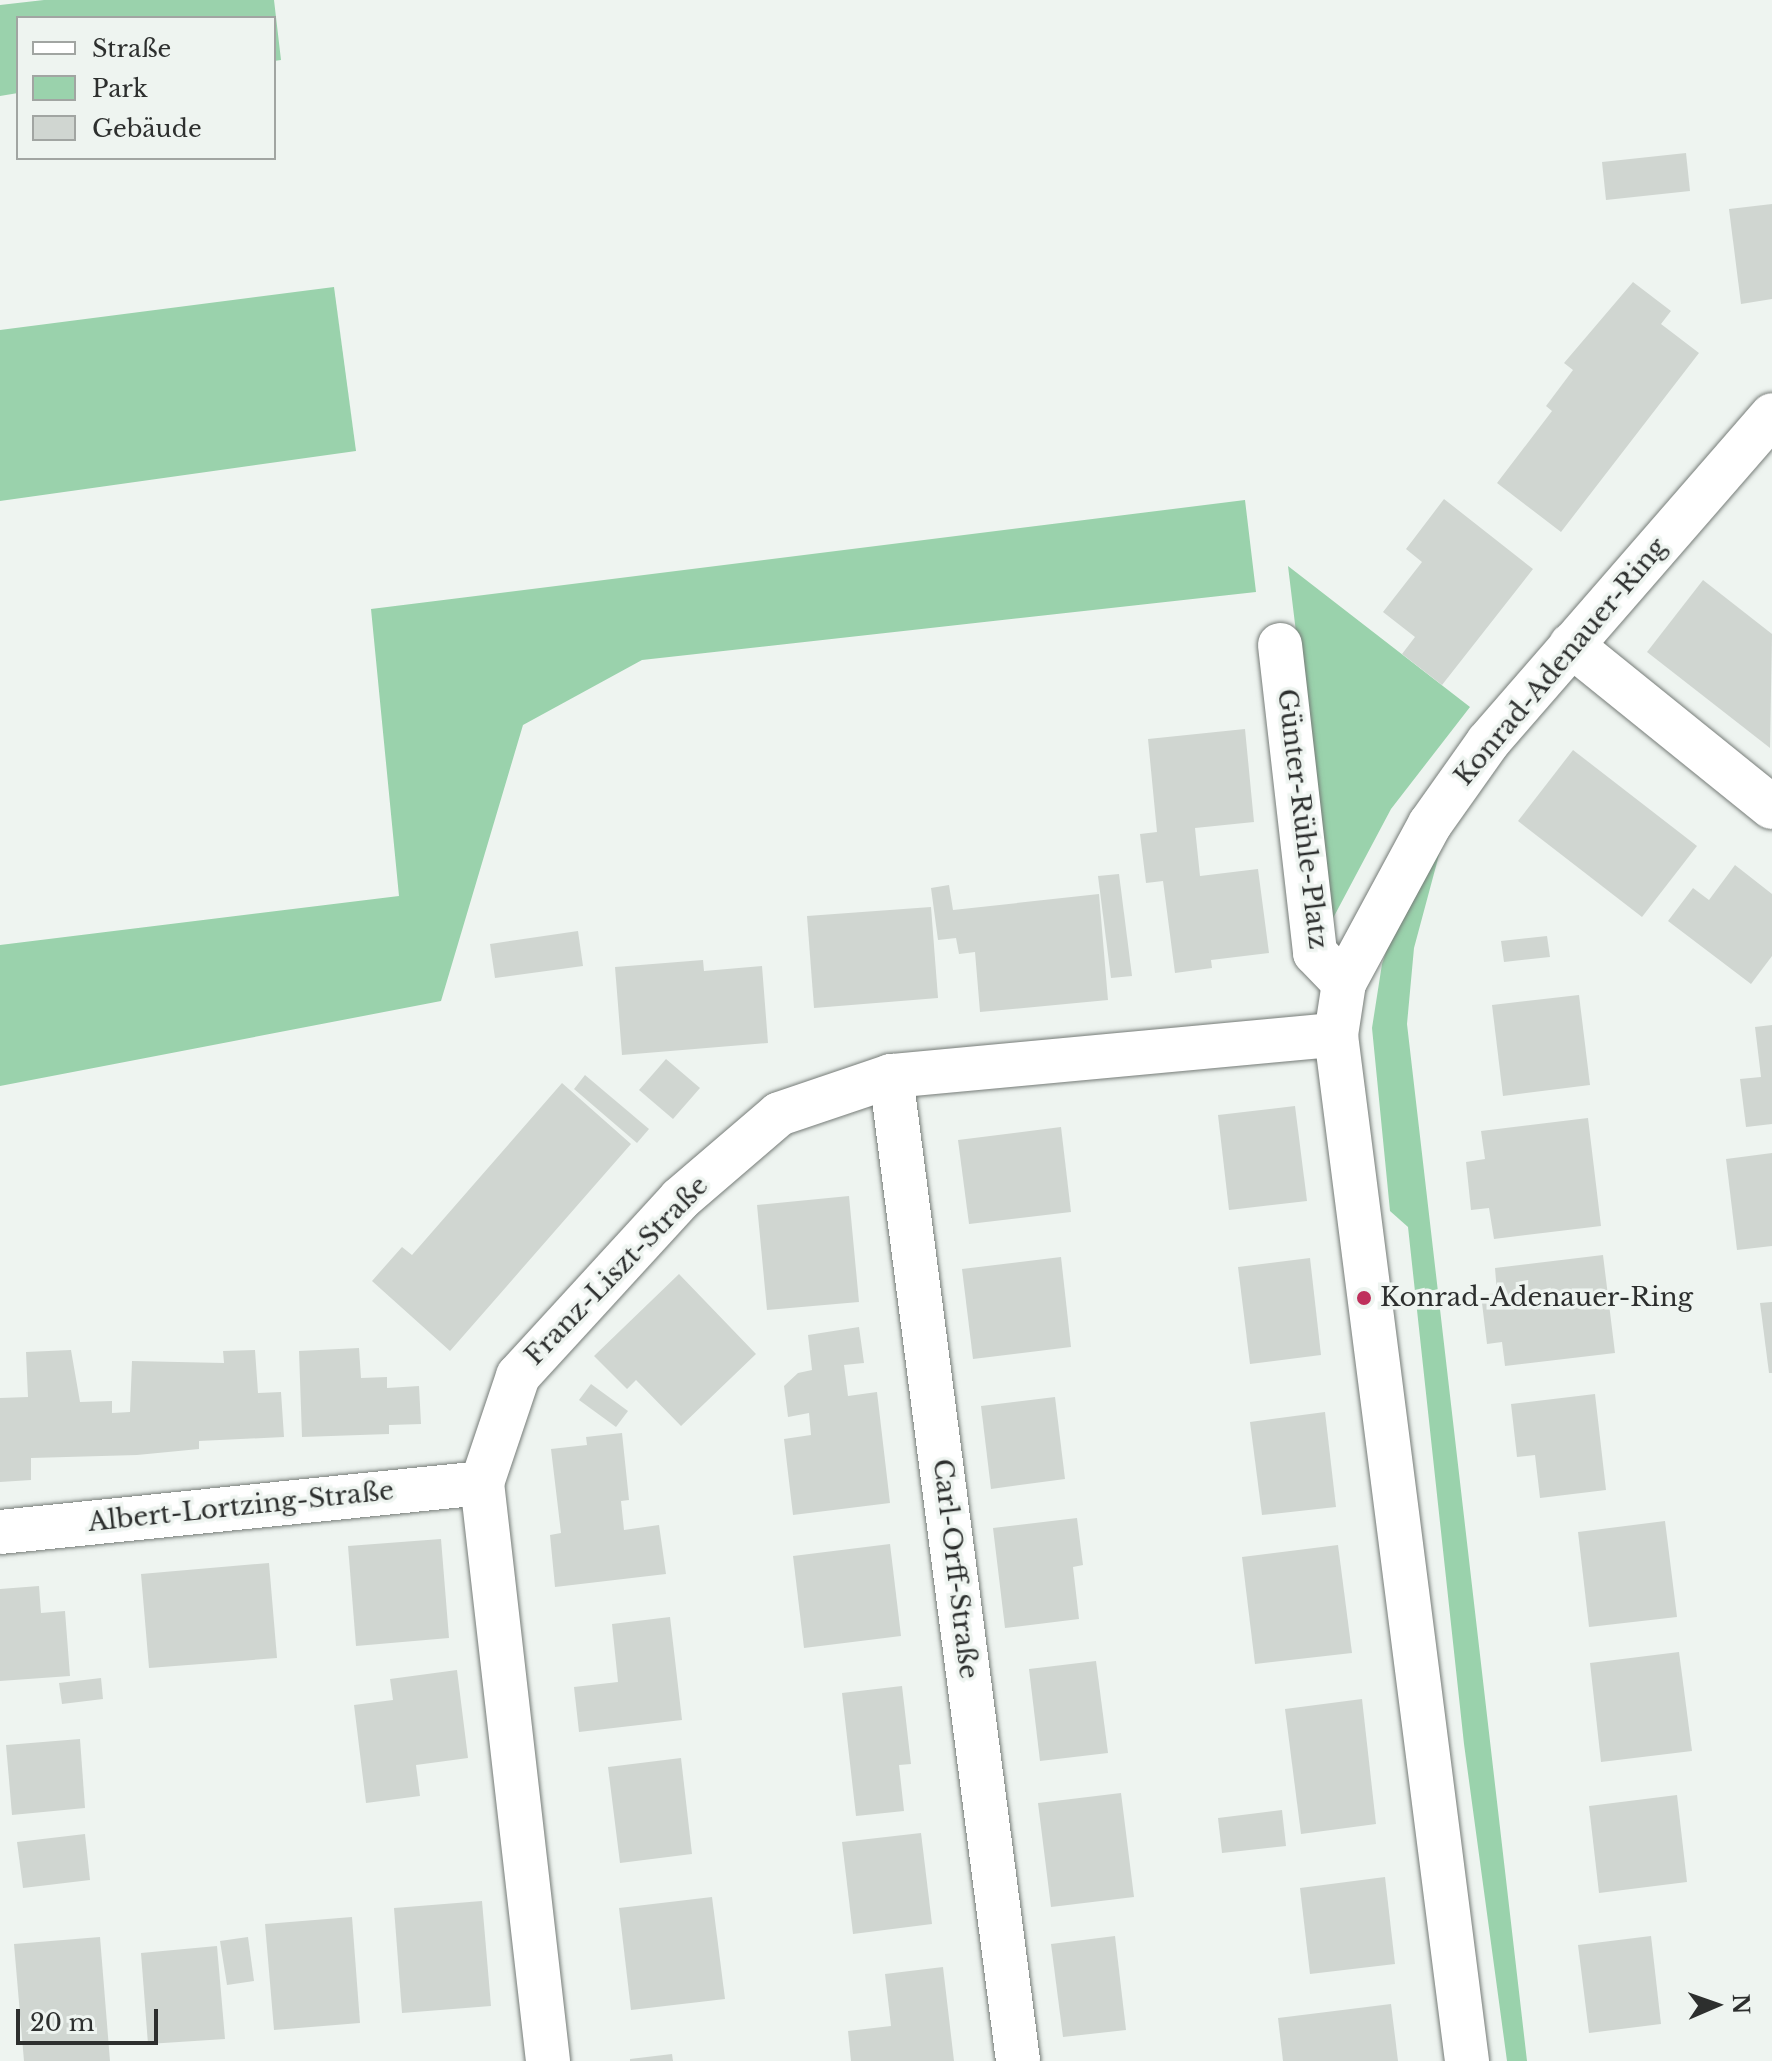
<!DOCTYPE html>
<html>
<head>
<meta charset="utf-8">
<style>
	body { margin:0 }
	#map { position:relative; width:1772px; height:2061px; overflow:hidden; background:#eef4f0; font-family:"Libre Baskerville",serif }
	div>[style] { position:absolute }
	.green>* { inset:0; background:#9ad2ac }
	.building>* { inset:0; background:#d0d6d1 }
	.roads { filter:drop-shadow(0 0 2px #767c78) drop-shadow(0 0 2px #767c78) }
	.minor>* { height:44px; margin:-22px; padding:0 22px; transform-origin:22px; border-radius:22px; background:#fff }
	.dots>* { width:22px; height:22px; translate:-50% -50%; box-sizing:border-box; border:4px solid #eef4f0; border-radius:50% }
	span { translate:-50% -50%; white-space:nowrap; text-align:center; line-height:1.15; -webkit-text-stroke:7px #eef4f0; paint-order:stroke }
	.street-label { font-size:26px; color:#2d2f2e }
	.poi-label { font-size:26px; color:#2d2f2e }
	.left { translate:0 -50%; text-align:left }
	.legend { position:absolute; left:16px; top:16px; width:260px; height:144px; box-sizing:border-box; background:#eef4f0; border:2px solid #a1a5a2; margin:0; padding:10px 14px; list-style:none; font-size:24px; color:#2d2f2e }
	.legend li { display:flex; align-items:center; gap:16px; height:40px }
	.legend b { width:40px; border:2px solid #a1a5a2 }
	.north { position:absolute; left:1676px; top:1965px; width:80px; height:80px; -webkit-text-stroke:6px #eef4f0; paint-order:stroke; rotate:88deg; font-size:22px; font-weight:700; line-height:32px; text-align:center; color:#2d2f2e }
	.north::after { content:''; display:block; margin:auto; width:28px; height:36px; background:#2d2f2e; clip-path:polygon(50% 0,100% 100%,50% 72%,0 100%) }
	.scale { position:absolute; left:16px; top:2009px; width:142px; height:36px; box-sizing:border-box; border:4px solid #2d2f2e; border-top:0; padding-left:10px; font-size:24px; line-height:28px; white-space:nowrap; color:#2d2f2e; -webkit-text-stroke:6px #eef4f0; paint-order:stroke }
</style>
</head>
<body>
<div id="map">
	<div class="green">
		<div style="clip-path:polygon(44px 0,274px 0,281px 60px,274px 61px,274px 18px,18px 18px,18px 93px,0 96px,0 5px)"></div>
		<div style="clip-path:polygon(334px 287px,356px 451px,0 501px,0 330px)"></div>
		<div style="clip-path:polygon(1245px 500px,1256px 592px,642px 660px,523px 725px,441px 1001px,0 1086px,0 945px,399px 896px,371px 609px)"></div>
		<div style="clip-path:polygon(1288px 566px,1470px 707px,1391px 809px,1331px 922px)"></div>
		<div style="clip-path:polygon(1443px 840px,1414px 948px,1407px 1024px,1527px 2061px,1507px 2061px,1464px 1744px,1408px 1227px,1390px 1211px,1372px 1028px,1382px 964px,1401px 908px)"></div>
	</div>
	<div class="building">
		<div style="clip-path:polygon(1686px 153px,1690px 191px,1606px 200px,1602px 162px)"></div>
		<div style="clip-path:polygon(1772px 204px,1772px 299px,1741px 304px,1729px 209px)"></div>
		<div style="clip-path:polygon(1633px 282px,1671px 311px,1661px 324px,1699px 353px,1561px 532px,1497px 483px,1552px 411px,1546px 406px,1573px 370px,1564px 363px)"></div>
		<div style="clip-path:polygon(1444px 499px,1533px 569px,1442px 685px,1402px 654px,1415px 637px,1383px 612px,1422px 562px,1406px 549px)"></div>
		<div style="clip-path:polygon(1703px 580px,1772px 634px,1770px 748px,1647px 652px)"></div>
		<div style="clip-path:polygon(1245px 729px,1254px 822px,1195px 828px,1200px 876px,1258px 869px,1269px 953px,1211px 960px,1212px 968px,1175px 973px,1163px 881px,1146px 883px,1140px 834px,1157px 832px,1148px 739px)"></div>
		<div style="clip-path:polygon(1573px 750px,1697px 846px,1642px 917px,1518px 821px)"></div>
		<div style="clip-path:polygon(1735px 865px,1772px 894px,1772px 956px,1751px 984px,1668px 921px,1693px 888px,1709px 900px)"></div>
		<div style="clip-path:polygon(1119px 874px,1132px 976px,1111px 978px,1098px 876px)"></div>
		<div style="clip-path:polygon(949px 885px,953px 910px,1099px 894px,1108px 1000px,980px 1012px,975px 952px,959px 954px,956px 938px,938px 940px,931px 888px)"></div>
		<div style="clip-path:polygon(931px 907px,938px 998px,814px 1008px,807px 916px)"></div>
		<div style="clip-path:polygon(578px 931px,583px 966px,495px 978px,490px 944px)"></div>
		<div style="clip-path:polygon(1547px 936px,1550px 957px,1504px 962px,1501px 941px)"></div>
		<div style="clip-path:polygon(703px 960px,704px 971px,762px 966px,768px 1043px,622px 1055px,615px 967px)"></div>
		<div style="clip-path:polygon(1579px 995px,1590px 1085px,1503px 1096px,1492px 1005px)"></div>
		<div style="clip-path:polygon(1772px 1025px,1772px 1124px,1746px 1127px,1740px 1079px,1761px 1077px,1755px 1027px)"></div>
		<div style="clip-path:polygon(666px 1059px,700px 1088px,673px 1119px,639px 1090px)"></div>
		<div style="clip-path:polygon(585px 1075px,649px 1129px,637px 1143px,574px 1089px)"></div>
		<div style="clip-path:polygon(562px 1083px,631px 1144px,450px 1351px,372px 1281px,402px 1247px,412px 1255px)"></div>
		<div style="clip-path:polygon(1295px 1106px,1307px 1201px,1229px 1210px,1218px 1115px)"></div>
		<div style="clip-path:polygon(1588px 1118px,1601px 1226px,1494px 1239px,1489px 1208px,1471px 1210px,1466px 1162px,1485px 1159px,1481px 1131px)"></div>
		<div style="clip-path:polygon(1061px 1127px,1071px 1212px,969px 1224px,958px 1140px)"></div>
		<div style="clip-path:polygon(1772px 1153px,1772px 1246px,1737px 1250px,1726px 1159px)"></div>
		<div style="clip-path:polygon(849px 1196px,859px 1302px,767px 1310px,757px 1205px)"></div>
		<div style="clip-path:polygon(1603px 1255px,1615px 1353px,1505px 1366px,1502px 1342px,1487px 1344px,1481px 1295px,1497px 1293px,1495px 1268px)"></div>
		<div style="clip-path:polygon(1061px 1257px,1071px 1347px,973px 1359px,962px 1269px)"></div>
		<div style="clip-path:polygon(1310px 1258px,1321px 1355px,1250px 1364px,1238px 1267px)"></div>
		<div style="clip-path:polygon(679px 1274px,756px 1354px,681px 1426px,636px 1380px,627px 1389px,594px 1356px)"></div>
		<div style="clip-path:polygon(1772px 1302px,1772px 1373px,1769px 1373px,1760px 1303px)"></div>
		<div style="clip-path:polygon(859px 1327px,864px 1363px,844px 1365px,848px 1396px,877px 1392px,890px 1503px,793px 1515px,784px 1439px,811px 1435px,809px 1413px,788px 1417px,784px 1386px,798px 1373px,812px 1370px,808px 1335px)"></div>
		<div style="clip-path:polygon(359px 1348px,361px 1378px,387px 1377px,387px 1388px,419px 1386px,421px 1424px,389px 1425px,389px 1434px,302px 1437px,299px 1351px)"></div>
		<div style="clip-path:polygon(71px 1350px,80px 1402px,112px 1401px,112px 1413px,130px 1412px,132px 1361px,224px 1363px,223px 1351px,255px 1350px,258px 1393px,281px 1392px,284px 1437px,199px 1441px,199px 1449px,137px 1455px,31px 1458px,31px 1480px,0 1482px,0 1398px,28px 1397px,26px 1352px)"></div>
		<div style="clip-path:polygon(591px 1384px,628px 1411px,616px 1427px,579px 1400px)"></div>
		<div style="clip-path:polygon(1595px 1394px,1606px 1490px,1540px 1498px,1535px 1455px,1517px 1457px,1511px 1404px)"></div>
		<div style="clip-path:polygon(1055px 1397px,1065px 1479px,991px 1489px,981px 1406px)"></div>
		<div style="clip-path:polygon(1325px 1412px,1336px 1507px,1262px 1515px,1250px 1422px)"></div>
		<div style="clip-path:polygon(622px 1433px,629px 1500px,621px 1501px,624px 1530px,659px 1525px,666px 1574px,555px 1587px,550px 1535px,561px 1533px,551px 1449px,587px 1445px,586px 1437px)"></div>
		<div style="clip-path:polygon(1077px 1518px,1083px 1565px,1073px 1567px,1079px 1619px,1005px 1628px,993px 1528px)"></div>
		<div style="clip-path:polygon(1665px 1521px,1677px 1617px,1589px 1627px,1578px 1532px)"></div>
		<div style="clip-path:polygon(441px 1539px,449px 1638px,356px 1646px,348px 1546px)"></div>
		<div style="clip-path:polygon(890px 1544px,901px 1636px,804px 1648px,793px 1556px)"></div>
		<div style="clip-path:polygon(1338px 1545px,1352px 1653px,1255px 1664px,1242px 1557px)"></div>
		<div style="clip-path:polygon(269px 1563px,277px 1658px,149px 1668px,141px 1574px)"></div>
		<div style="clip-path:polygon(39px 1586px,41px 1613px,65px 1611px,70px 1676px,0 1681px,0 1589px)"></div>
		<div style="clip-path:polygon(670px 1617px,682px 1720px,579px 1732px,574px 1687px,618px 1682px,612px 1624px)"></div>
		<div style="clip-path:polygon(1679px 1652px,1692px 1751px,1601px 1762px,1590px 1663px)"></div>
		<div style="clip-path:polygon(1096px 1661px,1108px 1753px,1040px 1761px,1029px 1669px)"></div>
		<div style="clip-path:polygon(457px 1670px,468px 1758px,416px 1765px,420px 1796px,366px 1803px,354px 1705px,393px 1700px,390px 1679px)"></div>
		<div style="clip-path:polygon(101px 1678px,103px 1699px,62px 1704px,59px 1683px)"></div>
		<div style="clip-path:polygon(902px 1686px,911px 1764px,899px 1765px,904px 1811px,856px 1816px,842px 1693px)"></div>
		<div style="clip-path:polygon(1362px 1699px,1376px 1824px,1301px 1834px,1285px 1709px)"></div>
		<div style="clip-path:polygon(80px 1739px,85px 1808px,12px 1815px,6px 1745px)"></div>
		<div style="clip-path:polygon(681px 1758px,692px 1854px,620px 1863px,608px 1767px)"></div>
		<div style="clip-path:polygon(1121px 1793px,1134px 1897px,1051px 1907px,1038px 1803px)"></div>
		<div style="clip-path:polygon(1677px 1795px,1687px 1882px,1599px 1893px,1589px 1806px)"></div>
		<div style="clip-path:polygon(1282px 1810px,1286px 1846px,1222px 1853px,1218px 1818px)"></div>
		<div style="clip-path:polygon(921px 1833px,932px 1924px,853px 1934px,842px 1842px)"></div>
		<div style="clip-path:polygon(85px 1834px,90px 1880px,23px 1888px,17px 1842px)"></div>
		<div style="clip-path:polygon(1385px 1877px,1395px 1964px,1310px 1974px,1300px 1888px)"></div>
		<div style="clip-path:polygon(712px 1897px,725px 1999px,631px 2010px,619px 1908px)"></div>
		<div style="clip-path:polygon(482px 1901px,491px 2006px,402px 2013px,394px 1908px)"></div>
		<div style="clip-path:polygon(352px 1917px,360px 2023px,274px 2030px,265px 1924px)"></div>
		<div style="clip-path:polygon(1115px 1936px,1126px 2030px,1063px 2037px,1051px 1944px)"></div>
		<div style="clip-path:polygon(1651px 1936px,1661px 2024px,1589px 2033px,1578px 1945px)"></div>
		<div style="clip-path:polygon(100px 1937px,110px 2061px,24px 2061px,14px 1944px)"></div>
		<div style="clip-path:polygon(248px 1937px,254px 1981px,227px 1985px,220px 1941px)"></div>
		<div style="clip-path:polygon(217px 1946px,225px 2039px,148px 2044px,141px 1953px)"></div>
		<div style="clip-path:polygon(943px 1967px,954px 2061px,851px 2061px,848px 2031px,891px 2026px,885px 1974px)"></div>
		<div style="clip-path:polygon(1391px 2004px,1398px 2061px,1283px 2061px,1278px 2018px)"></div>
		<div style="clip-path:polygon(672px 2054px,673px 2061px,630px 2061px,630px 2059px)"></div>
	</div>
	<div class="roads">
		<div class="minor">
			<div style="left:1280px;top:645px;width:310px;rotate:83.5deg"></div>
			<div style="left:1315px;top:953px;width:42px;rotate:46deg"></div>
			<div style="left:1571px;top:645px;width:258px;rotate:38.9deg"></div>
			<div style="left:891px;top:1076px;width:993px;rotate:82.65deg"></div>
			<div style="left:0;top:1532px;width:484px;rotate:-5.8deg"></div>
			<div style="left:548px;top:2061px;width:582px;rotate:-96.51deg"></div>
			<div style="left:482px;top:1483px;width:113px;rotate:-71.4deg"></div>
			<div style="left:518px;top:1376px;width:240px;rotate:-47.5deg"></div>
			<div style="left:680px;top:1199px;width:130px;rotate:-40.6deg"></div>
			<div style="left:779px;top:1114px;width:118px;rotate:-18.7deg"></div>
			<div style="left:891px;top:1076px;width:447px;rotate:-5.3deg"></div>
			<div style="left:1467px;top:2061px;width:1034px;rotate:-97.28deg"></div>
			<div style="left:1336px;top:1035px;width:53px;rotate:-81.3deg"></div>
			<div style="left:1344px;top:983px;width:181px;rotate:-61.6deg"></div>
			<div style="left:1430px;top:824px;width:100px;rotate:-54.7deg"></div>
			<div style="left:1488px;top:742px;width:433px;rotate:-49deg"></div>
		</div>
	</div>
	<div class="dots">
		<div style="left:1364px;top:1298px;background:#bf305c"></div>
	</div>
	<div class="street-label">
		<span style="left:1561px;top:662px;rotate:-50deg">Konrad-Adenauer-Ring</span>
		<span style="left:1302px;top:819px;rotate:83deg">Günter-Rühle-Platz</span>
		<span style="left:617px;top:1271px;rotate:-46deg">Franz-Liszt-Straße</span>
		<span style="left:241px;top:1507px;rotate:-6deg">Albert-Lortzing-Straße</span>
		<span style="left:955px;top:1569px;rotate:83deg">Carl-Orff-Straße</span>
	</div>
	<div class="poi-label">
		<span class="left" style="left:1380px;top:1298px">Konrad-Adenauer-Ring</span>
	</div>
	<ul class="legend">
	<li><b style="height:10px;background:#fff"></b>Straße</li>
	<li><b style="height:22px;background:#9ad2ac"></b>Park</li>
	<li><b style="height:22px;background:#d0d6d1"></b>Gebäude</li>
	</ul>
	<div class="north">N</div>
	<div class="scale">20 m</div>
</div>
</body>
</html>
